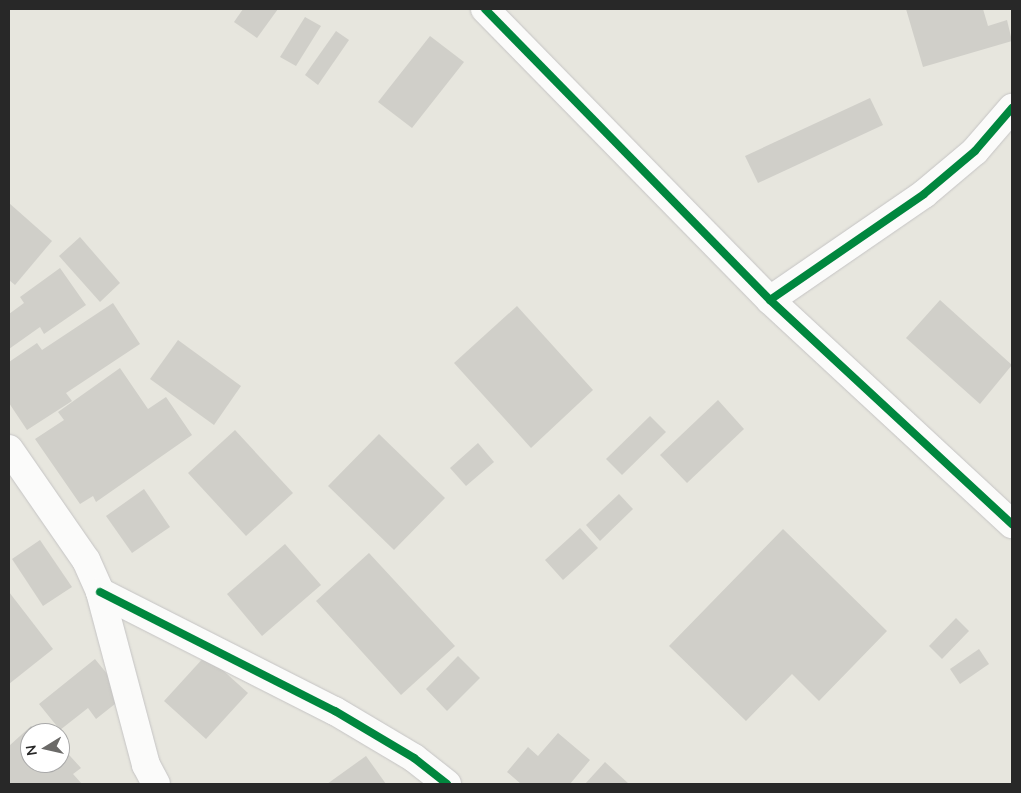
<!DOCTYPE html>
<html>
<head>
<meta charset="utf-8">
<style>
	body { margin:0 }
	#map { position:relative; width:1021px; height:793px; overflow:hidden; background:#e7e6de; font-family:Mulish,sans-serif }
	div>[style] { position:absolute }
	.building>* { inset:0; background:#d0cfc9 }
	.roads { filter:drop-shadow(0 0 1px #c5c4c4) drop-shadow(0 0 1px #c5c4c4) }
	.minor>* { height:28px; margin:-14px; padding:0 14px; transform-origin:14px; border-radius:14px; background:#fbfbfa }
	.cycleway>* { height:8px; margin:-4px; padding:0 4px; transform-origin:4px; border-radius:4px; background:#00873e }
	span { translate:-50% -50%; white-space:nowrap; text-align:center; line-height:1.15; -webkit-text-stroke:4.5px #fff; paint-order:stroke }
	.frame { position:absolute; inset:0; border:10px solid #282828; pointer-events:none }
	.north { position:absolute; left:20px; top:723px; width:50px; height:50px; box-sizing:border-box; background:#fff; border:1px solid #a9a9a9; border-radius:50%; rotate:261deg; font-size:14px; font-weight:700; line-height:20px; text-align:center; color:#282828 }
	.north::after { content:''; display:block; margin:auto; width:18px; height:22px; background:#6b6a68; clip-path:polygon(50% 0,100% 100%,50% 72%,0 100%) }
</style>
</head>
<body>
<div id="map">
	<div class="building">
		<div style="clip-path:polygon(243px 9px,278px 9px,257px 38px,234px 22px)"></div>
		<div style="clip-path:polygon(906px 9px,983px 9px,988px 26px,1007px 20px,1012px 41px,923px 67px)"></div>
		<div style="clip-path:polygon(305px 17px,321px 26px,296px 66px,280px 57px)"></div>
		<div style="clip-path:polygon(336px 31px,349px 40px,318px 85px,305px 75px)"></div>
		<div style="clip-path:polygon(430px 36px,464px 62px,412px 128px,378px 102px)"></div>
		<div style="clip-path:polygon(870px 98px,883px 125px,758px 183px,745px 156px)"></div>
		<div style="clip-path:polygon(9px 203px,52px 241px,15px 285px,9px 280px)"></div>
		<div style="clip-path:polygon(80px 237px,120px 283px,100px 302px,59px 256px)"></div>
		<div style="clip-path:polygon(60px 268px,86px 305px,44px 334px,40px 327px,9px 349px,9px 314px,24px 303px,20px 297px)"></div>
		<div style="clip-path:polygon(940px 300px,1012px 365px,980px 404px,906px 338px)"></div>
		<div style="clip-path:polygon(113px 303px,140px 344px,66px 393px,72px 401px,27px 430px,9px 403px,9px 362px,37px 343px,42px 350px)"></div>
		<div style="clip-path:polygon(517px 306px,593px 390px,531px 448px,454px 363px)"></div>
		<div style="clip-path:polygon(178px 340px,241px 386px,214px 425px,150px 379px)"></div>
		<div style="clip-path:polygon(120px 368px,148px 409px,166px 397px,192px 435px,96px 502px,93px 496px,80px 504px,35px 439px,64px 420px,58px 412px)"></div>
		<div style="clip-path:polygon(718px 400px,744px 429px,687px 483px,660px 455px)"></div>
		<div style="clip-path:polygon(650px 416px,666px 432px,622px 475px,606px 459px)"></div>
		<div style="clip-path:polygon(235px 430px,293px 493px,246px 536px,188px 473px)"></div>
		<div style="clip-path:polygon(379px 434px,445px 498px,394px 550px,328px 486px)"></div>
		<div style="clip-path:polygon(478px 443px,494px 462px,466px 486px,450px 468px)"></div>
		<div style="clip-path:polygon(144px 489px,170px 527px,132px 553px,106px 516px)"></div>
		<div style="clip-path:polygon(619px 494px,633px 509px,600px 541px,586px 525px)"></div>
		<div style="clip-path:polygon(580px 528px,598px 548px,563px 580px,545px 560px)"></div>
		<div style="clip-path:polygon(783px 529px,887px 631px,819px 701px,792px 674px,746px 721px,669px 646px)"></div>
		<div style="clip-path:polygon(40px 540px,72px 587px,43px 606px,12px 559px)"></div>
		<div style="clip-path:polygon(285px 544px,321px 585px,262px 636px,227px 594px)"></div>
		<div style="clip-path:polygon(369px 553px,455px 646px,401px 695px,316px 601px)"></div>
		<div style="clip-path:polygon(9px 592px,53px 649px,9px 684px)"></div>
		<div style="clip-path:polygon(956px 618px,969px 631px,942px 659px,929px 646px)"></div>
		<div style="clip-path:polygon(979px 649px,989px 664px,960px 684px,950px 669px)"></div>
		<div style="clip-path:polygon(206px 655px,248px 693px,206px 739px,164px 701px)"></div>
		<div style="clip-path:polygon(458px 656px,480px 678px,447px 711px,426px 689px)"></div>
		<div style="clip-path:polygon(95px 659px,125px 696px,96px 719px,88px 708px,60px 730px,39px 704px)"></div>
		<div style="clip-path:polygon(31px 726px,36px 733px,30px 733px,30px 763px,60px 763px,60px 745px,81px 768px,73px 774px,82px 784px,9px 784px,9px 746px)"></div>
		<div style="clip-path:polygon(558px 733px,590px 760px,570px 784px,521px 784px,507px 772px,528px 747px,538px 756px)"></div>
		<div style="clip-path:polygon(366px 756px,386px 784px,327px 784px)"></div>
		<div style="clip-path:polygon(605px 762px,629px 784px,585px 784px)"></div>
	</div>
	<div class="roads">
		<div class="minor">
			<div style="left:485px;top:9px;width:407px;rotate:45.6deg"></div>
			<div style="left:770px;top:300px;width:330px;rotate:42.8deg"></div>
			<div style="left:770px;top:300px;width:187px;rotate:-34.5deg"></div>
			<div style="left:924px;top:194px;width:67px;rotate:-40.1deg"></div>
			<div style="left:975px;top:151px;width:57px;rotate:-49.3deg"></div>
			<div style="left:9px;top:449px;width:135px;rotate:55.3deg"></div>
			<div style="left:86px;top:560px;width:35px;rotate:66deg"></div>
			<div style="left:100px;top:592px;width:179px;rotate:75.1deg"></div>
			<div style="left:146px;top:765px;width:21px;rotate:62deg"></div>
			<div style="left:100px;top:592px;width:263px;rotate:26.9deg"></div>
			<div style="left:335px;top:711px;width:92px;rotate:30.7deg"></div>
			<div style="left:414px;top:758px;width:42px;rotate:38.2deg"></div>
		</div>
	</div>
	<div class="cycleway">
		<div style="left:485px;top:9px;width:407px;rotate:45.6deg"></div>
		<div style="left:770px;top:300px;width:330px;rotate:42.8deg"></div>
		<div style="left:770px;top:300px;width:187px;rotate:-34.5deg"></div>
		<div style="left:924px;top:194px;width:67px;rotate:-40.1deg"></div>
		<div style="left:975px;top:151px;width:57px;rotate:-49.3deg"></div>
		<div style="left:100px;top:592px;width:263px;rotate:26.9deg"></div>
		<div style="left:335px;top:711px;width:92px;rotate:30.7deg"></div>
		<div style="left:414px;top:758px;width:42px;rotate:38.2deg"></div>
	</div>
	<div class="frame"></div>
	<div class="north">N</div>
</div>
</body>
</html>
